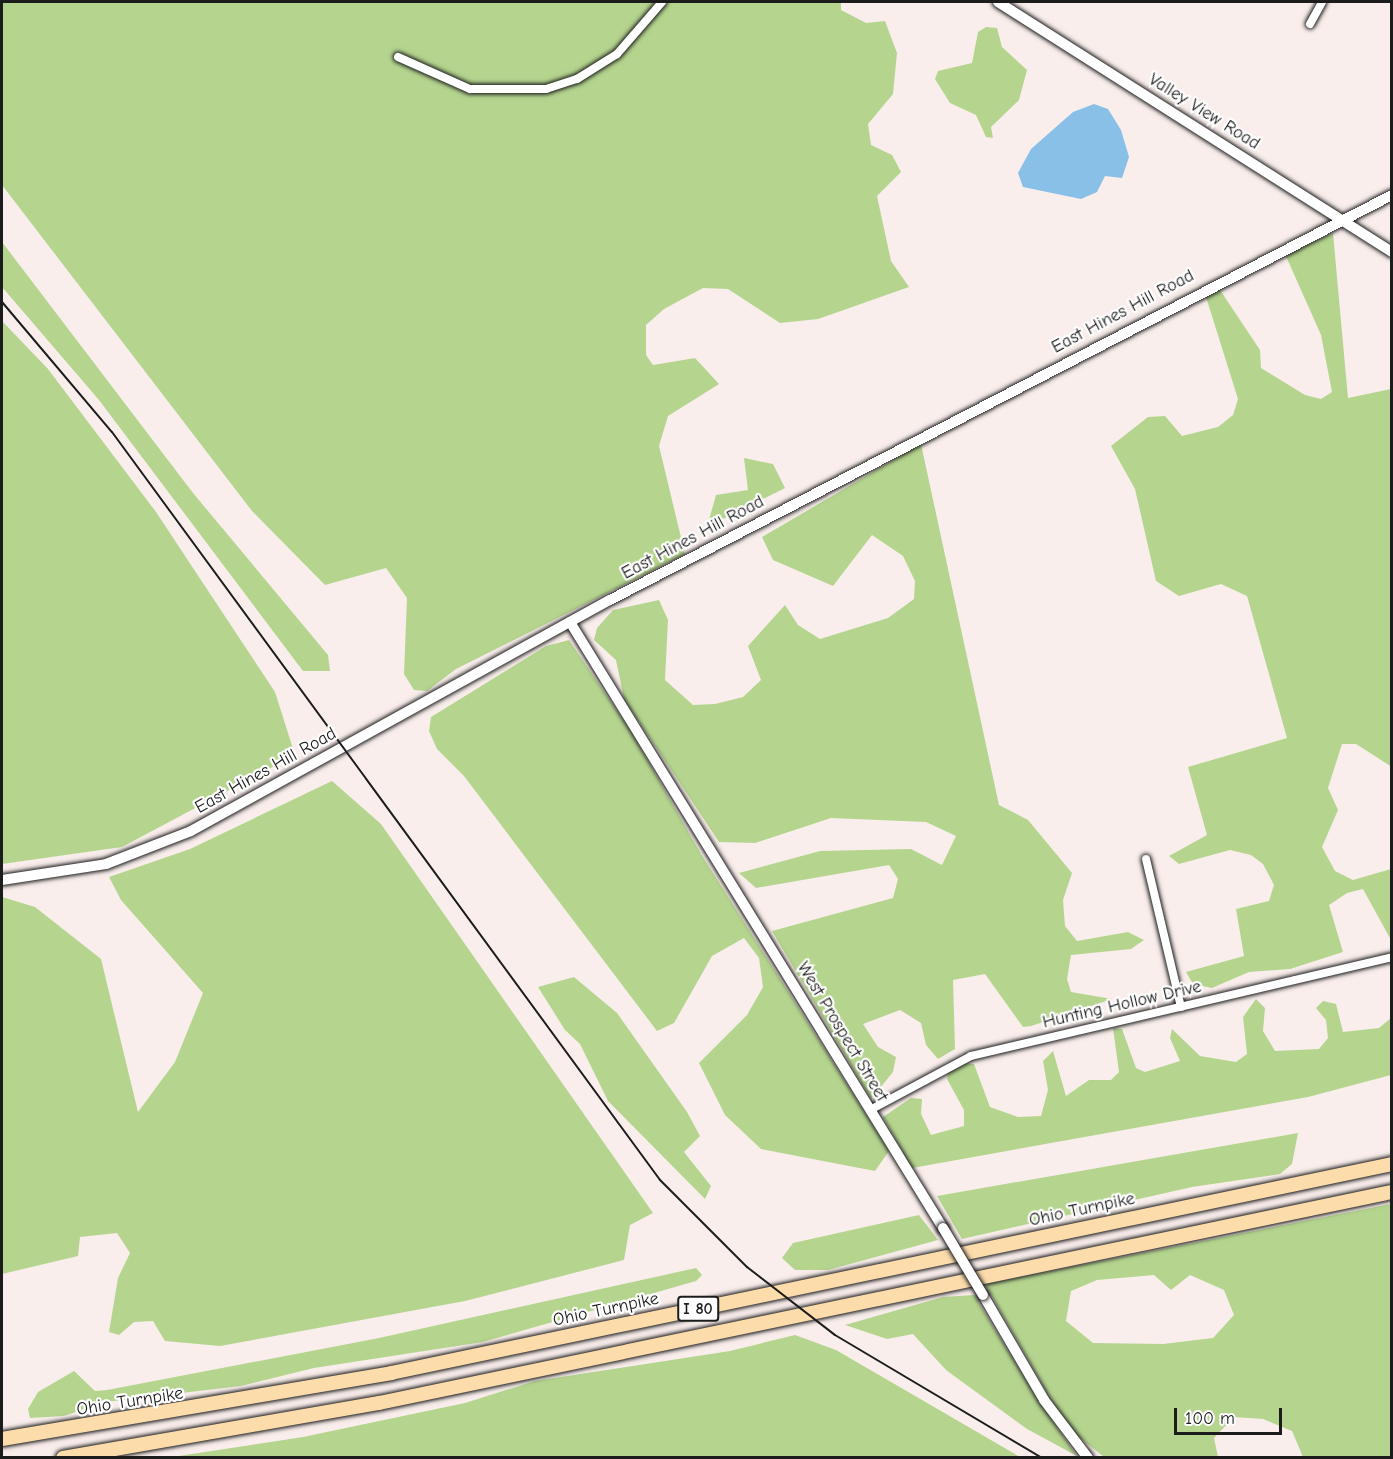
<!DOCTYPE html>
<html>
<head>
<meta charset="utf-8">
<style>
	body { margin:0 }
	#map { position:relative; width:1393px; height:1459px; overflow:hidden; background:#f9eeeb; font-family:"Comic Neue",sans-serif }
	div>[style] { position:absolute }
	.green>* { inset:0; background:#b5d58f }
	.water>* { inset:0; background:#89c0e7 }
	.roads { filter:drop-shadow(0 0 2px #1c1c1c) drop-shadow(0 0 2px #1c1c1c) }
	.street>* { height:8px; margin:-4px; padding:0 4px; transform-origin:4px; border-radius:4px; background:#fff }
	.secondary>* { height:10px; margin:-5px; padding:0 5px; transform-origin:5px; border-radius:5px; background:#fff }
	.highway>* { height:14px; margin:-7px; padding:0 7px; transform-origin:7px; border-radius:7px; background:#fddcac }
	.rail>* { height:2px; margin:-1px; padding:0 1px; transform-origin:1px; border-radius:1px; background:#1c1c1c }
	.bridges { filter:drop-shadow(0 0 2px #1c1c1c) drop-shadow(0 0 2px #1c1c1c) }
	.secondary-bridge>* { height:10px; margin:-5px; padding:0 5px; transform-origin:5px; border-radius:5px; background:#fff }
	span { translate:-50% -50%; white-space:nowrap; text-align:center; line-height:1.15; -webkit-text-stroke:4.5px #fff; paint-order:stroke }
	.shield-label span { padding:2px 4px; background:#fff; border:2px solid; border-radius:4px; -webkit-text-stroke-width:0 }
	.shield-label { font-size:16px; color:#1c1c1c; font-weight:700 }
	.street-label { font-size:18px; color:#1c1c1c }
	.frame { position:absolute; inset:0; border:3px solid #1c1c1c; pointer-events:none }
	.scale { position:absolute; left:1174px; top:1408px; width:108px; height:27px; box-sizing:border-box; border:3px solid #1c1c1c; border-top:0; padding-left:8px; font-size:18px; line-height:21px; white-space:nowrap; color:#1c1c1c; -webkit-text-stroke:4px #fff; paint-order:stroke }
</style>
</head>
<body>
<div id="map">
	<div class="green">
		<div style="clip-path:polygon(2px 2px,841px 2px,841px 10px,866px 23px,885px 21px,897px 53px,893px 94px,868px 124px,871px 145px,892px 155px,901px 172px,877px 196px,891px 261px,909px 287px,818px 319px,780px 323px,728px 289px,703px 288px,664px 309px,646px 325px,646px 355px,653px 365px,695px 358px,719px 384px,668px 416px,659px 446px,685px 554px,456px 669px,427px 691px,414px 690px,404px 674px,407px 598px,386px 568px,325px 585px,252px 511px,2px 185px)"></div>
		<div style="clip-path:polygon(986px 27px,997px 28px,1002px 47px,1027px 70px,1019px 100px,991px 127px,993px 138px,986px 137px,976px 115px,950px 103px,935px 79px,938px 71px,972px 63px,978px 32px)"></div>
		<div style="clip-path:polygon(1333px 233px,1348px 398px,1391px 389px,1392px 767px,1356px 744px,1342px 744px,1328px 788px,1338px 810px,1322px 847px,1335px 871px,1353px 880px,1391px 869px,1391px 940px,1363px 889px,1347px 893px,1329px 905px,1343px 952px,1290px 969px,1249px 972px,1212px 988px,1193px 984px,1186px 972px,1244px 956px,1236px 909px,1269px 901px,1274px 885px,1263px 864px,1251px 855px,1230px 850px,1179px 864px,1169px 856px,1207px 835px,1188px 767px,1287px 738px,1247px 596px,1221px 584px,1179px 596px,1156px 581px,1135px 489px,1111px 446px,1148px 417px,1165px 416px,1182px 436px,1218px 427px,1233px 415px,1238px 399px,1206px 297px,1218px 287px,1260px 350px,1261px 368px,1305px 395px,1321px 399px,1332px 392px,1321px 335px,1285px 254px)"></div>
		<div style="clip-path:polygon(2px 242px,193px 493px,328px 655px,330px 671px,303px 671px,99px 400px,2px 287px)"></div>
		<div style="clip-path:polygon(2px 321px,48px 369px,156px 512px,275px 692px,295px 755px,122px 847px,2px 864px)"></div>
		<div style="clip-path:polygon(921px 444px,999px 805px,1028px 820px,1072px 873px,1063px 900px,1065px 926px,1077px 941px,1128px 932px,1144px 940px,1131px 949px,1071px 955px,1067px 979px,1071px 992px,1112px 999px,1031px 1026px,1023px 1027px,985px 974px,953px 980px,955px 1049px,938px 1059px,926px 1045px,921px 1023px,900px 1010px,863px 1024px,878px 1047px,896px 1057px,893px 1072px,871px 1099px,772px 931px,893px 898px,898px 879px,889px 865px,756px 888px,739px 873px,820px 851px,911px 849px,942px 865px,956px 836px,926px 822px,831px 818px,755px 843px,719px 842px,624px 699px,616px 660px,594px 640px,597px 628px,613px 610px,659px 600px,668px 620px,665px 680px,693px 705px,715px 704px,743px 697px,761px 680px,748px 646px,785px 605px,798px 625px,820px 639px,888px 618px,914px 599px,915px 581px,903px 556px,872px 535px,833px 586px,773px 560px,762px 537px)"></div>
		<div style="clip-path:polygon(744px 458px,773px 464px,785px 488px,707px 527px,716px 495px,748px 490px)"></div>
		<div style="clip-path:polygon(569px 640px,632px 733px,701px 854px,889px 1151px,875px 1171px,761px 1149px,725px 1115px,699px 1063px,747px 1015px,763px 987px,759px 958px,744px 938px,712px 956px,674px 1023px,657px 1031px,464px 776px,437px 749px,429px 731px,431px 717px,546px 646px)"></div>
		<div style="clip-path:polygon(332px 781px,381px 824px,653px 1213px,630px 1225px,624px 1260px,465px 1301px,220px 1346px,165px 1341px,153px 1321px,134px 1322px,119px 1335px,109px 1332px,118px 1278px,130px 1253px,117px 1233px,80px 1237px,78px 1256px,2px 1274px,2px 897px,35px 907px,101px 959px,138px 1112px,175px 1062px,203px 993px,121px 900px,109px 877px,190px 849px)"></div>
		<div style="clip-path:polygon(574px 977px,617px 1013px,687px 1112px,700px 1136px,684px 1152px,711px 1186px,705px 1199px,608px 1101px,580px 1044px,565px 1030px,538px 987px)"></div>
		<div style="clip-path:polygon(1256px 999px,1265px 1008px,1263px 1031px,1275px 1051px,1319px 1049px,1328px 1038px,1326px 1020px,1316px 1008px,1323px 1001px,1336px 1004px,1343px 1032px,1379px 1028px,1391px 1018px,1391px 1075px,1308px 1097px,912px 1168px,883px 1117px,911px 1098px,922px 1099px,921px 1114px,931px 1135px,964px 1126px,964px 1110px,947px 1079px,949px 1069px,960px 1063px,974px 1064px,990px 1107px,1018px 1117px,1041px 1116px,1048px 1090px,1043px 1061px,1053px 1051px,1066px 1096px,1089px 1080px,1111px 1080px,1119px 1072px,1113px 1028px,1122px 1029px,1136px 1068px,1145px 1072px,1180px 1061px,1170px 1038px,1172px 1029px,1200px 1056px,1236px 1062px,1247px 1054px,1243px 1017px)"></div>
		<div style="clip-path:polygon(1298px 1133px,1292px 1164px,1280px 1174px,1192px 1187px,962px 1239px,937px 1196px)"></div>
		<div style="clip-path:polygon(evenodd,1391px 1204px,1391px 1457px,1303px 1457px,1292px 1431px,1263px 1419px,1234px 1417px,1214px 1438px,1218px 1457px,1104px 1457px,1075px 1434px,1050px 1398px,985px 1284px,1391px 1204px,1154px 1275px,1171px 1290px,1190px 1275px,1224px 1290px,1234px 1315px,1213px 1338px,1163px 1344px,1093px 1343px,1066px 1321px,1071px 1291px,1097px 1280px,1154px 1275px)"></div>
		<div style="clip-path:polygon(919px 1215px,938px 1240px,828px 1270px,795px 1270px,782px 1258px,793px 1243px)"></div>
		<div style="clip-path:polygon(696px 1268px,702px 1275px,696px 1281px,483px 1342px,314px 1368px,241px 1386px,105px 1402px,64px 1416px,30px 1418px,28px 1409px,38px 1392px,74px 1371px,95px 1391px,107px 1390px,379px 1338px)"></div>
		<div style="clip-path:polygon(974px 1295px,1038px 1400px,1077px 1456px,1027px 1429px,946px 1370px,913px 1334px,887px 1339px,845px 1325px,943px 1297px)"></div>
		<div style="clip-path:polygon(795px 1335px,836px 1350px,1020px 1457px,172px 1457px,303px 1437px,465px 1403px,535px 1381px,730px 1351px)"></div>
	</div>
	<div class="water">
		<div style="clip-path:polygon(1094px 104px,1108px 109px,1121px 130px,1129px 157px,1122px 178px,1105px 176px,1097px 192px,1081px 199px,1023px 187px,1018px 173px,1031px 149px,1073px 112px)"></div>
	</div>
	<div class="roads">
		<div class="street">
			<div style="left:1310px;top:24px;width:25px;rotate:-61deg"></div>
			<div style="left:398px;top:57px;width:79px;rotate:24deg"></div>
			<div style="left:470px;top:89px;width:76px"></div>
			<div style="left:546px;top:89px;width:33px;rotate:-18deg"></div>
			<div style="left:577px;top:79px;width:47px;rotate:-32deg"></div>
			<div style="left:617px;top:54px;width:69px;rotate:-49.1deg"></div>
			<div style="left:1146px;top:859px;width:152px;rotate:76.7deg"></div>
			<div style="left:870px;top:1110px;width:115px;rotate:-28.1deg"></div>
			<div style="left:971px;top:1056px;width:432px;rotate:-13.2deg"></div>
		</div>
		<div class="secondary">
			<div style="left:998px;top:2px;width:467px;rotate:32.4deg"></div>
			<div style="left:570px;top:622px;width:712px;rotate:58.39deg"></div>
			<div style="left:2px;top:880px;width:105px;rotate:-8.7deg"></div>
			<div style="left:106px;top:864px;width:91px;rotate:-21.2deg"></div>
			<div style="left:191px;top:831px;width:478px;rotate:-28.9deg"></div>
			<div style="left:610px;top:600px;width:881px;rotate:-27.38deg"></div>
			<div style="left:983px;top:1295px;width:121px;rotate:59.8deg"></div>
			<div style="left:1044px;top:1400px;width:73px;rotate:52.8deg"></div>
		</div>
		<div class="highway">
			<div style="left:2px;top:1439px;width:395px;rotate:-9.6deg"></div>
			<div style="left:391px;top:1373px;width:1023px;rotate:-11.79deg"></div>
			<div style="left:63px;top:1458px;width:321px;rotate:-9.9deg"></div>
			<div style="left:379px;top:1403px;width:1035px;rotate:-11.77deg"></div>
		</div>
	</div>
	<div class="rail">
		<div style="left:2px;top:302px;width:170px;rotate:49.8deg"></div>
		<div style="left:112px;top:432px;width:927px;rotate:53.77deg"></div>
		<div style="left:660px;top:1180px;width:123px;rotate:45deg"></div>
		<div style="left:747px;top:1267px;width:111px;rotate:37.7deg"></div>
		<div style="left:835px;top:1335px;width:241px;rotate:30.7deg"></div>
	</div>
	<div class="bridges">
		<div class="secondary-bridge">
			<div style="left:943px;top:1228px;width:78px;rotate:59.2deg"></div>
		</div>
	</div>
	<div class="shield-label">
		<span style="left:698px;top:1309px">I 80</span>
	</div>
	<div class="street-label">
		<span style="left:1204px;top:112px;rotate:32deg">Valley View Road</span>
		<span style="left:1123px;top:312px;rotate:-28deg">East Hines Hill Road</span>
		<span style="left:693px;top:538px;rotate:-28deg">East Hines Hill Road</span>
		<span style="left:266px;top:771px;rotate:-29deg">East Hines Hill Road</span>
		<span style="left:1122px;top:1005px;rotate:-13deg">Hunting Hollow Drive</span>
		<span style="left:842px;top:1032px;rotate:59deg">West Prospect Street</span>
		<span style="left:1082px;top:1210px;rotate:-12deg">Ohio Turnpike</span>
		<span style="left:606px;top:1310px;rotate:-12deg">Ohio Turnpike</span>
		<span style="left:130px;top:1402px;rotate:-9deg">Ohio Turnpike</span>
	</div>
	<div class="frame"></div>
	<div class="scale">100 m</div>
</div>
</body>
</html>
